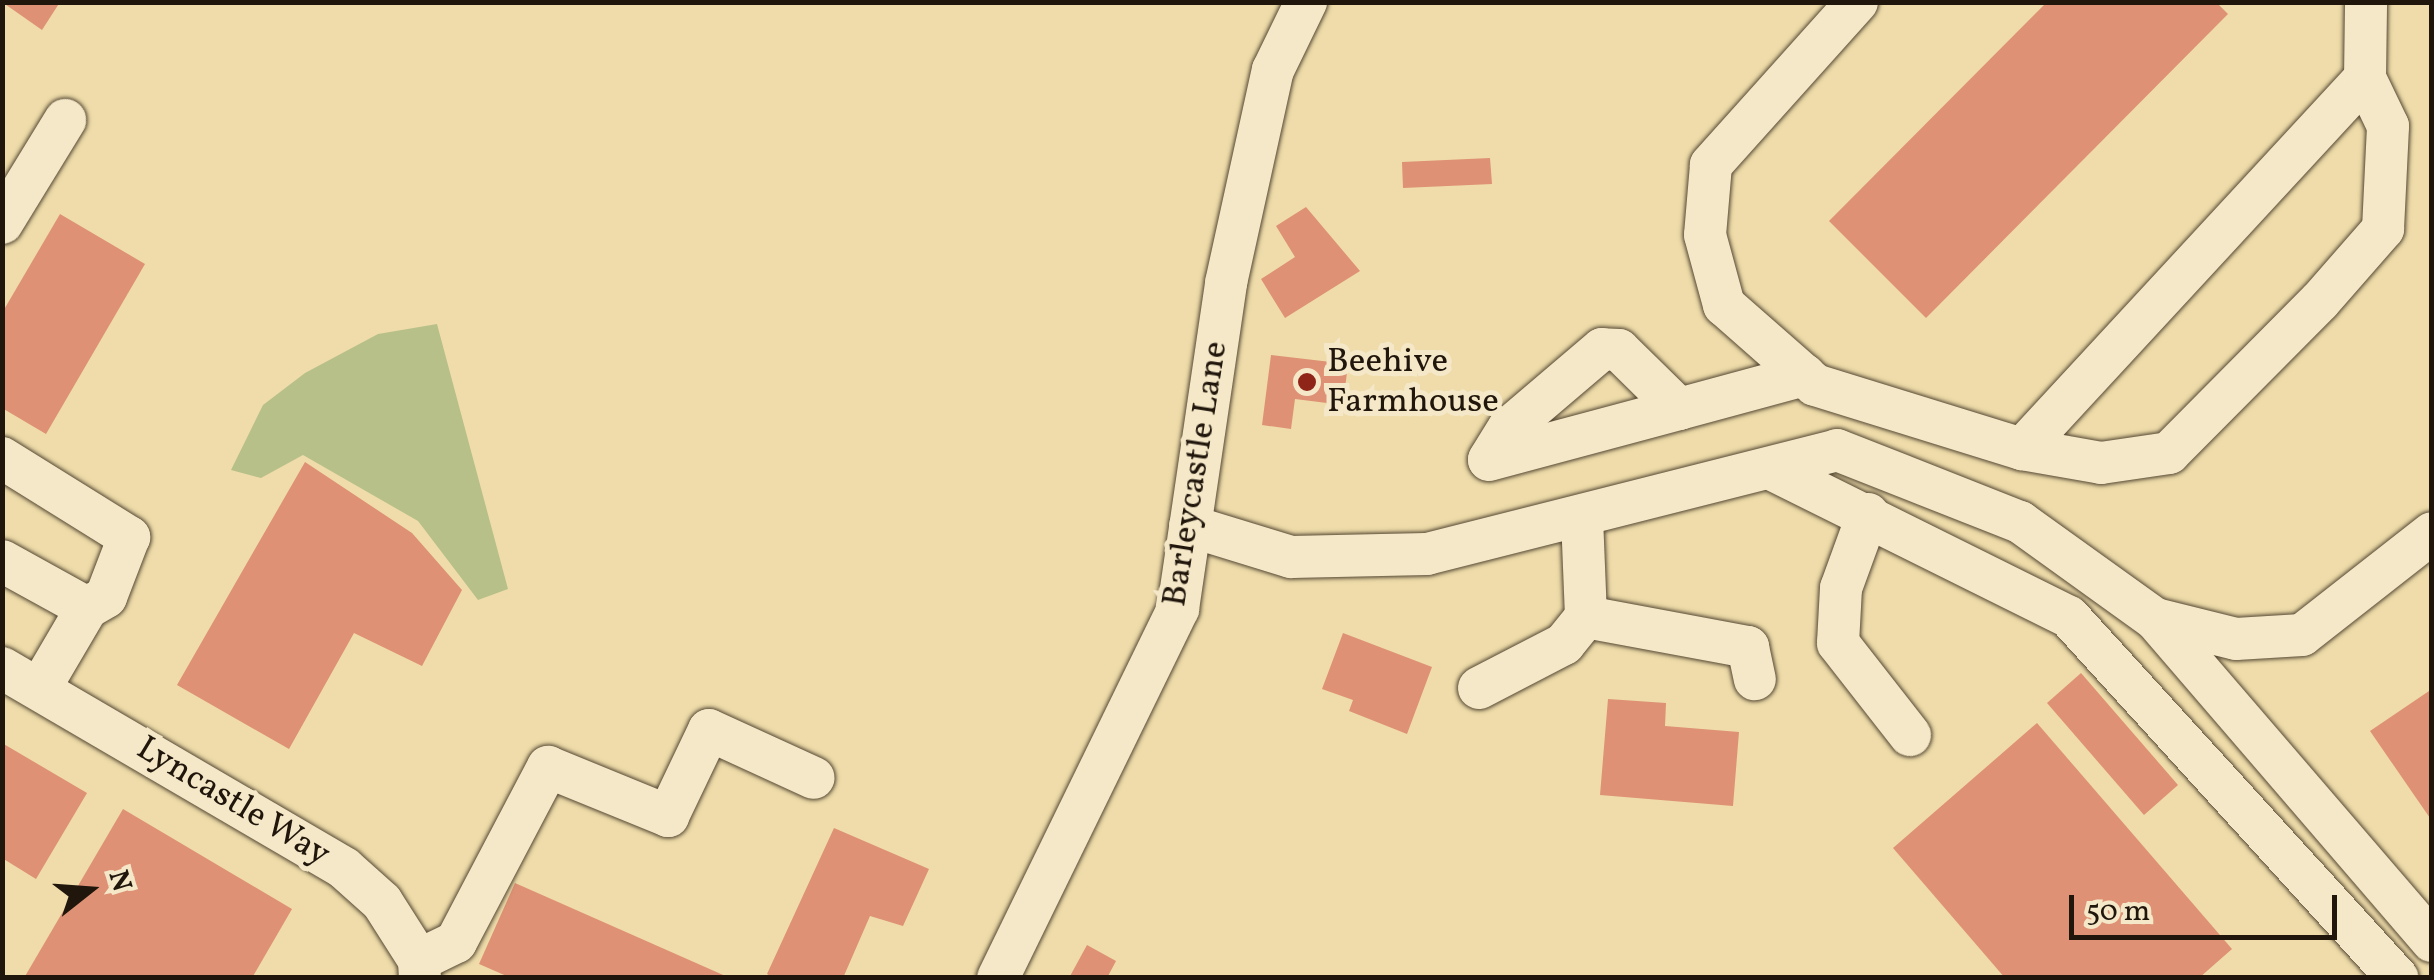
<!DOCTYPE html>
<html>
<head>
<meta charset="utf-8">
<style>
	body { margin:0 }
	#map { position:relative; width:2434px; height:980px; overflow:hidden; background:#efdcaa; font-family:Vollkorn,serif }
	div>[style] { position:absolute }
	.green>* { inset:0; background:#b8c089 }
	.building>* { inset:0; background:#de9174 }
	.roads { filter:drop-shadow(0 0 2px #544834) drop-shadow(0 0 2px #544834) }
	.minor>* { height:42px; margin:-21px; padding:0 21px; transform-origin:21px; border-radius:21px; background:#f5e8c8 }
	.dots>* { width:28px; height:28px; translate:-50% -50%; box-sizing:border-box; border:5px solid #f5e8c8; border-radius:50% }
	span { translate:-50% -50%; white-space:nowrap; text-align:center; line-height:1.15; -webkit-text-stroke:10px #f5e8c8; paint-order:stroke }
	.poi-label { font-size:35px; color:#20160c }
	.left { translate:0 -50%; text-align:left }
	.street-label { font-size:35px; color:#20160c }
	.frame { position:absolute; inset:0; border:5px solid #20160c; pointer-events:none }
	.north { position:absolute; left:40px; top:840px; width:100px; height:100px; -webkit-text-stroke:8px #f5e8c8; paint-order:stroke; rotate:73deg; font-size:28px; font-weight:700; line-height:40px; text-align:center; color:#20160c }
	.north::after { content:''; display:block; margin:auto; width:35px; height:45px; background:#20160c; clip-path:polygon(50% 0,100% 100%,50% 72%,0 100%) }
	.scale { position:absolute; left:2069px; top:895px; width:268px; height:45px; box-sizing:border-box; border:5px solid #20160c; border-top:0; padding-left:12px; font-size:30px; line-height:35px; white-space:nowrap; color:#20160c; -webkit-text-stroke:8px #f5e8c8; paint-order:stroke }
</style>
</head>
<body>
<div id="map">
	<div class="green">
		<div style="clip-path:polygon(437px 324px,508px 589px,478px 600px,418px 521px,303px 455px,261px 478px,231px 470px,263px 405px,305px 373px,378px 334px)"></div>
	</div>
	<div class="building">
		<div style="clip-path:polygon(2px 2px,60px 2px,42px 30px)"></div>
		<div style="clip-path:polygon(2047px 2px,2216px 2px,2228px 14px,1926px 318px,1829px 221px)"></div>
		<div style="clip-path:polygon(1490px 158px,1492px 184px,1403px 188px,1402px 162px)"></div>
		<div style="clip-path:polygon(1306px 207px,1360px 271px,1285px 318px,1261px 279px,1295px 257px,1276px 226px)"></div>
		<div style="clip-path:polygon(60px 214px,145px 264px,46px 434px,2px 408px,2px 313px)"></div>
		<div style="clip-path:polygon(1271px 355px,1348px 364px,1343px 405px,1295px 399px,1291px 429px,1262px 425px)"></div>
		<div style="clip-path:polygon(305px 462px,412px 533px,462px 590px,422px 666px,354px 633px,289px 749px,177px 685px)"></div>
		<div style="clip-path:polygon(1343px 633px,1432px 667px,1407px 734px,1349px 711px,1353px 700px,1322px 689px)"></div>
		<div style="clip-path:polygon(2081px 673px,2178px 785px,2144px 815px,2047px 703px)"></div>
		<div style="clip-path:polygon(2432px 689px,2432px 821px,2370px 731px)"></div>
		<div style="clip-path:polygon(1608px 699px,1666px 703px,1665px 726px,1739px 732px,1733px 806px,1600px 795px)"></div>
		<div style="clip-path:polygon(2037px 723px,2232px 949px,2199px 978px,2005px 978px,1893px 848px)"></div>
		<div style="clip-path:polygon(2px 743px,87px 793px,36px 879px,2px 858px)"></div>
		<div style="clip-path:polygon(123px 809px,292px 909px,252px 978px,24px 978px)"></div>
		<div style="clip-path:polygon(834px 828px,929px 869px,903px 926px,870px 916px,843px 978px,774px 978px,767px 974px)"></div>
		<div style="clip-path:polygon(515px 883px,730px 978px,511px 978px,479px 964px)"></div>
		<div style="clip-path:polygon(1087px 945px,1116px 961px,1107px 978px,1069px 978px)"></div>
	</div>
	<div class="roads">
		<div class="minor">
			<div style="left:1857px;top:2px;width:219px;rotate:131.9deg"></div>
			<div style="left:1711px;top:165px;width:70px;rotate:94.9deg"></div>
			<div style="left:1705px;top:235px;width:73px;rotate:74.8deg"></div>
			<div style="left:1724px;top:305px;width:121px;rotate:41.3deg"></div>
			<div style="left:1815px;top:385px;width:217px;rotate:17.2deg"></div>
			<div style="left:2022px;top:449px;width:505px;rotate:-47.25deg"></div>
			<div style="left:2365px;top:78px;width:76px;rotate:-89.2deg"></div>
			<div style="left:2px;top:223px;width:121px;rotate:-58.5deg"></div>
			<div style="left:1679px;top:409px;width:84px;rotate:-135.5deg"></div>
			<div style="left:1619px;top:350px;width:17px;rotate:-177deg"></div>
			<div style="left:1602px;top:349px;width:123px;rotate:139.6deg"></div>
			<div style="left:1508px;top:429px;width:36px;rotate:122deg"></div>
			<div style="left:1489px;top:460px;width:197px;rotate:-15deg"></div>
			<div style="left:1679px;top:409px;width:130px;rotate:-15.2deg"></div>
			<div style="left:2022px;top:449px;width:80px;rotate:10deg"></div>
			<div style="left:2101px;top:463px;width:69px;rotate:-8.4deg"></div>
			<div style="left:2169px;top:453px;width:214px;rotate:-45.2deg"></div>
			<div style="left:2320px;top:301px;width:96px;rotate:-48.8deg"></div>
			<div style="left:2383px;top:229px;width:103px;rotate:-87.2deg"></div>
			<div style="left:2388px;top:126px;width:53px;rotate:-115.6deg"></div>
			<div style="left:2px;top:458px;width:150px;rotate:31.9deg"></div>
			<div style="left:129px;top:537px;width:64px;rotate:111deg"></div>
			<div style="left:106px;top:597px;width:22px;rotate:150deg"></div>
			<div style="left:87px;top:608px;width:93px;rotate:120.4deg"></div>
			<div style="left:1773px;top:470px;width:330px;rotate:26.4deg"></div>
			<div style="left:2069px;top:617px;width:488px;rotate:47.7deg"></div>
			<div style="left:1868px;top:514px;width:79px;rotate:110deg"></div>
			<div style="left:1841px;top:588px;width:55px;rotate:93.1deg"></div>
			<div style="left:1838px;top:643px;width:117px;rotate:52deg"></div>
			<div style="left:1582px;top:517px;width:100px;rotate:87.7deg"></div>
			<div style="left:1586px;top:617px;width:165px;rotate:10.5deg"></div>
			<div style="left:1748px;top:647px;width:33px;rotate:78deg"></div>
			<div style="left:1190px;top:526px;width:106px;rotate:17.1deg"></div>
			<div style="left:1291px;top:557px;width:136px;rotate:-1.3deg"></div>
			<div style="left:1427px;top:554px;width:423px;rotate:-14.2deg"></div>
			<div style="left:1837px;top:450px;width:197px;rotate:21.5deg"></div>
			<div style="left:2020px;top:522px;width:166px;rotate:35.7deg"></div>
			<div style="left:2155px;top:619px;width:83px;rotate:13.9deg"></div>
			<div style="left:2236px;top:639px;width:66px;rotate:-3.5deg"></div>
			<div style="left:2302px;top:635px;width:165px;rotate:-38.1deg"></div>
			<div style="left:2px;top:561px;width:97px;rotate:28.9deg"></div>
			<div style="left:2155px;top:619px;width:425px;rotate:49.3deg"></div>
			<div style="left:2px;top:668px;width:396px;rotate:30.3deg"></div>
			<div style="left:344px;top:868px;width:51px;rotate:41.8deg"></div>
			<div style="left:382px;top:902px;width:69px;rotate:57.5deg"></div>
			<div style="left:419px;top:960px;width:18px;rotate:87deg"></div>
			<div style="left:1479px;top:688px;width:96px;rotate:-27.4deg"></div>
			<div style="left:1564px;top:644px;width:35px;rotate:-51deg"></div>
			<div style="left:419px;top:960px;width:41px;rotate:-25.9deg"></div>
			<div style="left:456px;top:942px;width:198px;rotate:-62.3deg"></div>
			<div style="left:548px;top:767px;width:130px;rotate:22.2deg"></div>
			<div style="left:668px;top:816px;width:95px;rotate:-64.5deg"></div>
			<div style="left:709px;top:730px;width:115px;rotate:24.6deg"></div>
			<div style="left:998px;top:978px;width:411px;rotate:-64deg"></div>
			<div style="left:1178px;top:609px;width:330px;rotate:-81.6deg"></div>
			<div style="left:1226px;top:283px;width:218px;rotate:-77.6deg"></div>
			<div style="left:1273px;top:70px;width:76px;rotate:-64.1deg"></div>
		</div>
	</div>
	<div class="dots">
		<div style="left:1307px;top:382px;background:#8f2418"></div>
	</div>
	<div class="poi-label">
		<span class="left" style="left:1327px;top:382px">Beehive<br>Farmhouse</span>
	</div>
	<div class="street-label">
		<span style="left:1196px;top:474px;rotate:-81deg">Barleycastle Lane</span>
		<span style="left:233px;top:802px;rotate:31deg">Lyncastle Way</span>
	</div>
	<div class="frame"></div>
	<div class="north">N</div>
	<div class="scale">50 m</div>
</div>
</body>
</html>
